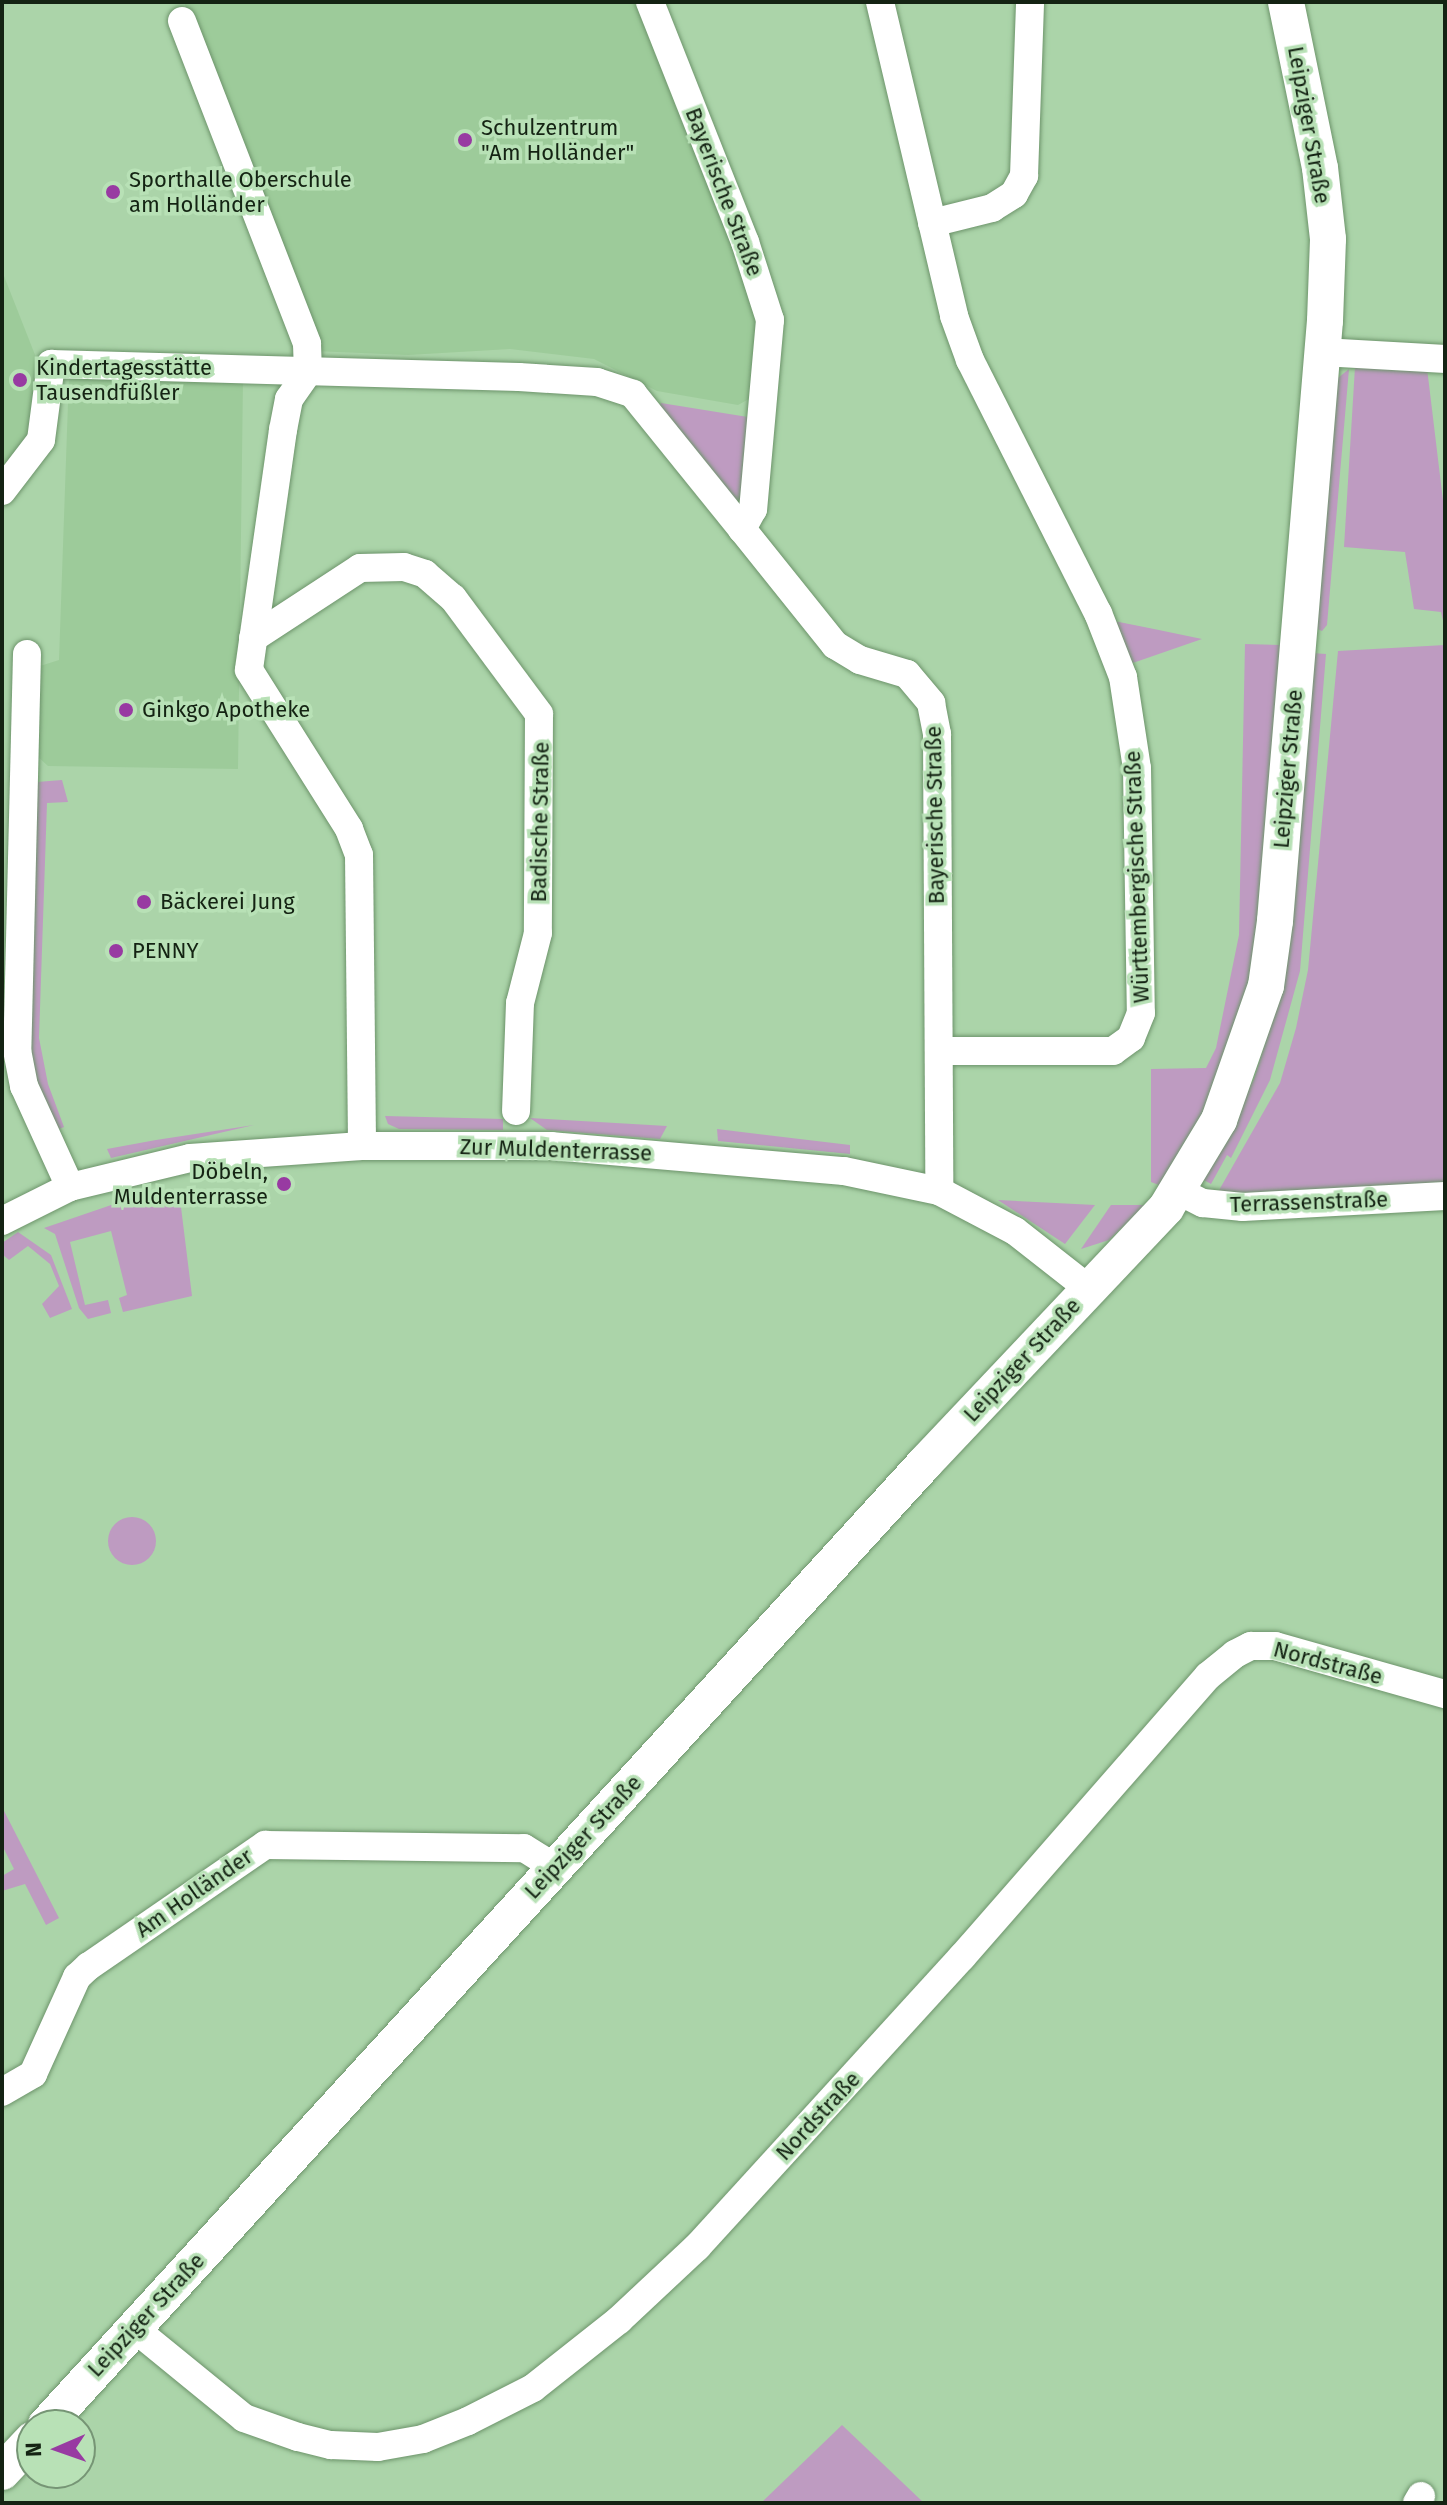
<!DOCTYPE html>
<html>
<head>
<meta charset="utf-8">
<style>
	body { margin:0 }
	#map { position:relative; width:1447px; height:2505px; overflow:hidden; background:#abd4a9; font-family:"Fira Sans",sans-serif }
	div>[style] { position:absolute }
	.built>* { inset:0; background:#9dcb9a }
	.green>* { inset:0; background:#be9bc1 }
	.round { border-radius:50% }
	.roads { filter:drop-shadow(0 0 2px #6d946b) drop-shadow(0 0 2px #6d946b) }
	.minor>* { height:28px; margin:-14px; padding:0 14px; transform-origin:14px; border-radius:14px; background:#fff }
	.major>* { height:36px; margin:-18px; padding:0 18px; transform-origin:18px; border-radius:18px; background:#fff }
	.dots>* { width:22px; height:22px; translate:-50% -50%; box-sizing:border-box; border:4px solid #b8e1b6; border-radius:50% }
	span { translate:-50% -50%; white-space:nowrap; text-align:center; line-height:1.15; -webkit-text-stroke:7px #b8e1b6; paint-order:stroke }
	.street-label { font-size:22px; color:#142313 }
	.poi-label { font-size:22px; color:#142313 }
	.left { translate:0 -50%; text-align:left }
	.right { translate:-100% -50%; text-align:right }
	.frame { position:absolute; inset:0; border:4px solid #142313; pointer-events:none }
	.north { position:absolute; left:16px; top:2409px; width:80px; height:80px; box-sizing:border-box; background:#b8e1b6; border:2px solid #769575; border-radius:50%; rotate:268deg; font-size:22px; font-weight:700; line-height:32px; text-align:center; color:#142313 }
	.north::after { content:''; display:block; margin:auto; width:28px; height:36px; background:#983aa2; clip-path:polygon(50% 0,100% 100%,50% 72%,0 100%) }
</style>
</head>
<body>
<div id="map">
	<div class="built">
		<div style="clip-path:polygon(184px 2px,640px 2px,755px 301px,758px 394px,738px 405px,657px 391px,594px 359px,510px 349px,408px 355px,314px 351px)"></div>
		<div style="clip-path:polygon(2px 271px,39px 365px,28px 437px,2px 473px)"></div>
		<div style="clip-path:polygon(69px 374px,243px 379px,238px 769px,48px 766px,35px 754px,37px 667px,59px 660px)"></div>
	</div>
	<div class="green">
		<div style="clip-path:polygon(1355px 367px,1427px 368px,1445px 517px,1445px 629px,1441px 612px,1414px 609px,1405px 552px,1344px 547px)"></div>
		<div style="clip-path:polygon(1349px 369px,1327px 625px,1322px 631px,1315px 628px,1333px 382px)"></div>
		<div style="clip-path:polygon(661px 403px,754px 418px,745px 503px,737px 506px,659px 408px)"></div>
		<div style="clip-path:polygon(1109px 620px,1154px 629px,1202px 639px,1127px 665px)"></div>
		<div style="clip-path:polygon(1245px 644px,1283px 645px,1254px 975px,1227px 1070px,1164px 1187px,1151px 1182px,1151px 1069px,1206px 1068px,1216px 1048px,1239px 935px)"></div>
		<div style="clip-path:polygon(1445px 645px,1445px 1185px,1277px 1198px,1218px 1192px,1280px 1083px,1296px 1028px,1308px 970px,1338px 651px)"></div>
		<div style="clip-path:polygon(1312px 653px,1326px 654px,1300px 971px,1270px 1080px,1231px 1158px,1227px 1155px,1211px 1184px,1202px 1179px,1254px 1079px,1285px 979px)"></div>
		<div style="clip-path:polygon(62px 780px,68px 802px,47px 803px,39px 1038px,48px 1084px,64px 1127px,59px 1129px,32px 1080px,26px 1043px,37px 782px)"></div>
		<div style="clip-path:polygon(385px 1116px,503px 1119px,503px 1130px,399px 1129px,388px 1124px)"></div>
		<div style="clip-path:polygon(530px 1118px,667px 1126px,660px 1139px,547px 1130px)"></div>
		<div style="clip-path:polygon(254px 1125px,111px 1158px,107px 1149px,156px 1140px)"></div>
		<div style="clip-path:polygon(717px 1129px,850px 1145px,850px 1154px,718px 1141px)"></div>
		<div style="clip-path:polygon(173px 1192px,180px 1199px,192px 1296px,123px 1312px,119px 1298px,127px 1295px,111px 1231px,70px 1242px,85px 1305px,108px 1300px,111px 1313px,88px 1319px,79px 1308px,55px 1234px,44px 1228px,123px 1201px)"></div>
		<div style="clip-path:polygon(998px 1200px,1095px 1205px,1065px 1244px)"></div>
		<div style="clip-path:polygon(1111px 1205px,1146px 1205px,1109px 1240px,1081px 1249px)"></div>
		<div style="clip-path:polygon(18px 1232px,51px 1255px,72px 1309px,50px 1318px,42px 1304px,59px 1286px,50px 1264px,28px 1246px,9px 1260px,2px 1254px,2px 1243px)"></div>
		<div class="round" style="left:108px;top:1517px;width:48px;height:48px"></div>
		<div style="clip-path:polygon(2px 1807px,59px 1918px,46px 1925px,25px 1884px,2px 1891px,2px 1876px,14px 1869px,2px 1845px)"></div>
		<div style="clip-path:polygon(842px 2425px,924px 2503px,761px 2503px)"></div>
	</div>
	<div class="roads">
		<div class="minor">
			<div style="left:650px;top:2px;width:258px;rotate:68.4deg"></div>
			<div style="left:745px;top:242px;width:82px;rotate:72.2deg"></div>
			<div style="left:770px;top:320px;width:190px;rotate:95.1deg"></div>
			<div style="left:753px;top:509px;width:23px;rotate:119deg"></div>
			<div style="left:742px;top:529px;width:149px;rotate:51.3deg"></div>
			<div style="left:835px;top:645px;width:29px;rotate:31deg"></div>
			<div style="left:860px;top:660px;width:49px;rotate:16.6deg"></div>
			<div style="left:907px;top:674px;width:38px;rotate:50deg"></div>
			<div style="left:931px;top:703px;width:32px;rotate:79deg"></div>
			<div style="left:937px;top:734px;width:457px;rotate:89.7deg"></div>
			<div style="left:880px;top:2px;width:323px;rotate:76.7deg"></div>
			<div style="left:954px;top:316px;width:47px;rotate:70deg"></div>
			<div style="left:970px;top:360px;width:284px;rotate:63.2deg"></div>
			<div style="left:1098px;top:613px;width:69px;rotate:68.7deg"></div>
			<div style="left:1123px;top:677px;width:92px;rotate:81.3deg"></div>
			<div style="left:1137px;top:768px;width:245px;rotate:89.1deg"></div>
			<div style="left:1141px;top:1013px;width:27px;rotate:112deg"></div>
			<div style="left:1131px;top:1038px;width:22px;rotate:144deg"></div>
			<div style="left:1113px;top:1051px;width:174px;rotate:180deg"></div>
			<div style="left:182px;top:21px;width:346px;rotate:68.8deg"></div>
			<div style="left:307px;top:344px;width:28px;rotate:88deg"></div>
			<div style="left:308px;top:372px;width:33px;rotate:125deg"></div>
			<div style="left:289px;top:399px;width:32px;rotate:101deg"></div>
			<div style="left:283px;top:430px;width:242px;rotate:98.1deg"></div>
			<div style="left:249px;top:670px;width:188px;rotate:57.8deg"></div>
			<div style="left:349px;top:829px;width:28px;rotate:69deg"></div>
			<div style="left:359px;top:855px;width:291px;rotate:89.4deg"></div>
			<div style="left:932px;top:223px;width:62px;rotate:-14deg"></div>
			<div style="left:992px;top:208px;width:26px;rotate:-32deg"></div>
			<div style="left:1014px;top:194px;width:21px;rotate:-61deg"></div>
			<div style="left:1024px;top:176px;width:174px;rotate:-88deg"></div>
			<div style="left:1323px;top:352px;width:122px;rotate:3.3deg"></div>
			<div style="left:2px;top:491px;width:64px;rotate:-52.6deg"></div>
			<div style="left:41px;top:440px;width:77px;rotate:-82.5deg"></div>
			<div style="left:51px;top:364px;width:468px;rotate:1.6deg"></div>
			<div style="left:519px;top:377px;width:78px;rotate:3.7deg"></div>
			<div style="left:597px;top:382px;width:38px;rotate:18deg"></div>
			<div style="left:633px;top:394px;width:174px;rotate:51.1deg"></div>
			<div style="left:253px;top:638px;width:128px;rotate:-33.2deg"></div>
			<div style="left:360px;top:568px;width:44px;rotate:-1.3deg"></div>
			<div style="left:404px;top:567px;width:22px;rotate:18deg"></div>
			<div style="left:425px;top:574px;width:37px;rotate:41deg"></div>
			<div style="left:453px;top:598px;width:144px;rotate:53.4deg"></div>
			<div style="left:539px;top:714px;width:219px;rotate:90.3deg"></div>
			<div style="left:538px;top:933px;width:72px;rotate:104.4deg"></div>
			<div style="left:520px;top:1003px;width:108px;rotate:92.1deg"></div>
			<div style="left:27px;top:654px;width:396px;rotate:91.4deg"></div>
			<div style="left:17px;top:1050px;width:37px;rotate:79deg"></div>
			<div style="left:24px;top:1086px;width:111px;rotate:65.5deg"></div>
			<div style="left:1177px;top:1190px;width:29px;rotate:27deg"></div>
			<div style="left:1203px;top:1203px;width:40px;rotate:5.7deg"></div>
			<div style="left:1243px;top:1207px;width:202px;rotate:-3.1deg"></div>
			<div style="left:2px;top:1221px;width:76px;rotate:-26.6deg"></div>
			<div style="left:70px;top:1187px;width:123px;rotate:-13.6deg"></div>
			<div style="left:190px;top:1158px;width:172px;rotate:-4deg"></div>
			<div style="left:362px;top:1146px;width:189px"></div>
			<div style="left:551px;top:1146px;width:294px;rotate:4.9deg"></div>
			<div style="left:844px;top:1171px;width:97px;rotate:11.9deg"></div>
			<div style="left:939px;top:1191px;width:86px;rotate:27.8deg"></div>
			<div style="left:1015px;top:1231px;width:94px;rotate:38.1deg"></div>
			<div style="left:2px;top:2092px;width:36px;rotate:-30deg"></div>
			<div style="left:33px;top:2074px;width:107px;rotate:-65.6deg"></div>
			<div style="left:77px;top:1977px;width:16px;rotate:-43deg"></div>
			<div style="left:89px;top:1966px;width:214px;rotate:-34.5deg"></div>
			<div style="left:265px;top:1845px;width:259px;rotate:0.7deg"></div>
			<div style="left:524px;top:1848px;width:36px;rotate:32deg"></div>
			<div style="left:135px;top:2329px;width:141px;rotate:39.2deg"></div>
			<div style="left:244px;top:2418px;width:57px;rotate:19.4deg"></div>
			<div style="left:298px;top:2437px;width:34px;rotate:14deg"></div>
			<div style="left:331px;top:2445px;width:47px;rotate:2.4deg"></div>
			<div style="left:378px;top:2447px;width:46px;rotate:-10.1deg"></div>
			<div style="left:423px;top:2439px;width:48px;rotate:-21.8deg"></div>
			<div style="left:468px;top:2421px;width:73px;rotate:-26.9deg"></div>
			<div style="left:533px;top:2388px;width:110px;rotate:-38.3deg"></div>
			<div style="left:619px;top:2320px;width:107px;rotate:-43.1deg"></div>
			<div style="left:697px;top:2247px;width:393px;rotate:-47.6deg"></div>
			<div style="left:962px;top:1957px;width:373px;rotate:-48.8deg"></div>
			<div style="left:1208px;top:1676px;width:35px;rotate:-39deg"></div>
			<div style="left:1235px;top:1654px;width:18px;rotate:-27deg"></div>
			<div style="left:1251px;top:1646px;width:24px"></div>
			<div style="left:1275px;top:1646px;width:177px;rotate:15.8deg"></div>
			<div style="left:1417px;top:2503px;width:8px;rotate:-60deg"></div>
		</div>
		<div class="major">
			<div style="left:46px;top:2425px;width:1302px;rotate:-47.58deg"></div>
			<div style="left:924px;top:1464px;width:352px;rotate:-46.6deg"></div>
			<div style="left:1166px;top:1208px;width:103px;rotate:-58.9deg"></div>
			<div style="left:1219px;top:1120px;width:142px;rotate:-70.7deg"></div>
			<div style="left:1266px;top:986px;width:66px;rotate:-82.1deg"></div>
			<div style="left:1275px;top:921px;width:602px;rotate:-85.24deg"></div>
			<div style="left:1325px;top:321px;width:82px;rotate:-87.9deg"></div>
			<div style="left:1328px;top:239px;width:71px;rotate:-96.4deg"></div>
			<div style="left:1320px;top:168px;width:169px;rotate:-101.6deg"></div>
			<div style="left:2px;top:2472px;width:44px;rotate:-46.8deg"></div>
		</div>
	</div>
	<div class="dots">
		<div style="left:465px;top:140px;background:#983aa2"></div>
		<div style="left:113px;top:192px;background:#983aa2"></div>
		<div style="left:20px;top:380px;background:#983aa2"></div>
		<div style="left:126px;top:710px;background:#983aa2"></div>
		<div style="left:144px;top:902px;background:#983aa2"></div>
		<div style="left:116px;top:951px;background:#983aa2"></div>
		<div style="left:284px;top:1184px;background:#983aa2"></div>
	</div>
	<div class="street-label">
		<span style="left:1309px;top:125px;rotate:80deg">Leipziger Straße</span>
		<span style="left:724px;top:192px;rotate:69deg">Bayerische Straße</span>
		<span style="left:1288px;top:769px;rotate:-85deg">Leipziger Straße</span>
		<span style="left:935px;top:815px;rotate:-91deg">Bayerische Straße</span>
		<span style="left:540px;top:822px;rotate:-89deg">Badische Straße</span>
		<span style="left:1137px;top:877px;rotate:-92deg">Württembergische Straße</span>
		<span style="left:556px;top:1150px;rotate:2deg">Zur Muldenterrasse</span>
		<span style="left:1309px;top:1202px;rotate:-2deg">Terrassenstraße</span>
		<span style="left:1022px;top:1360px;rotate:-47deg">Leipziger Straße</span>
		<span style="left:1328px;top:1663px;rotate:15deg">Nordstraße</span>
		<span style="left:583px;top:1837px;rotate:-47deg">Leipziger Straße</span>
		<span style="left:194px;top:1893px;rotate:-35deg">Am Holländer</span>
		<span style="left:818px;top:2116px;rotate:-47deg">Nordstraße</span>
		<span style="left:146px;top:2315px;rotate:-47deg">Leipziger Straße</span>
	</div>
	<div class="poi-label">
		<span class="left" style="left:481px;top:140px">Schulzentrum<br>"Am Holländer"</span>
		<span class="left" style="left:129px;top:192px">Sporthalle Oberschule<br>am Holländer</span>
		<span class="left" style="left:36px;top:380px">Kindertagesstätte<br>Tausendfüßler</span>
		<span class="left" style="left:142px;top:710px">Ginkgo Apotheke</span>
		<span class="left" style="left:160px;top:902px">Bäckerei Jung</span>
		<span class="left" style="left:132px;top:951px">PENNY</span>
		<span class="right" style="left:268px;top:1184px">Döbeln,<br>Muldenterrasse</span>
	</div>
	<div class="frame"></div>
	<div class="north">N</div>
</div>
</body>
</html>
